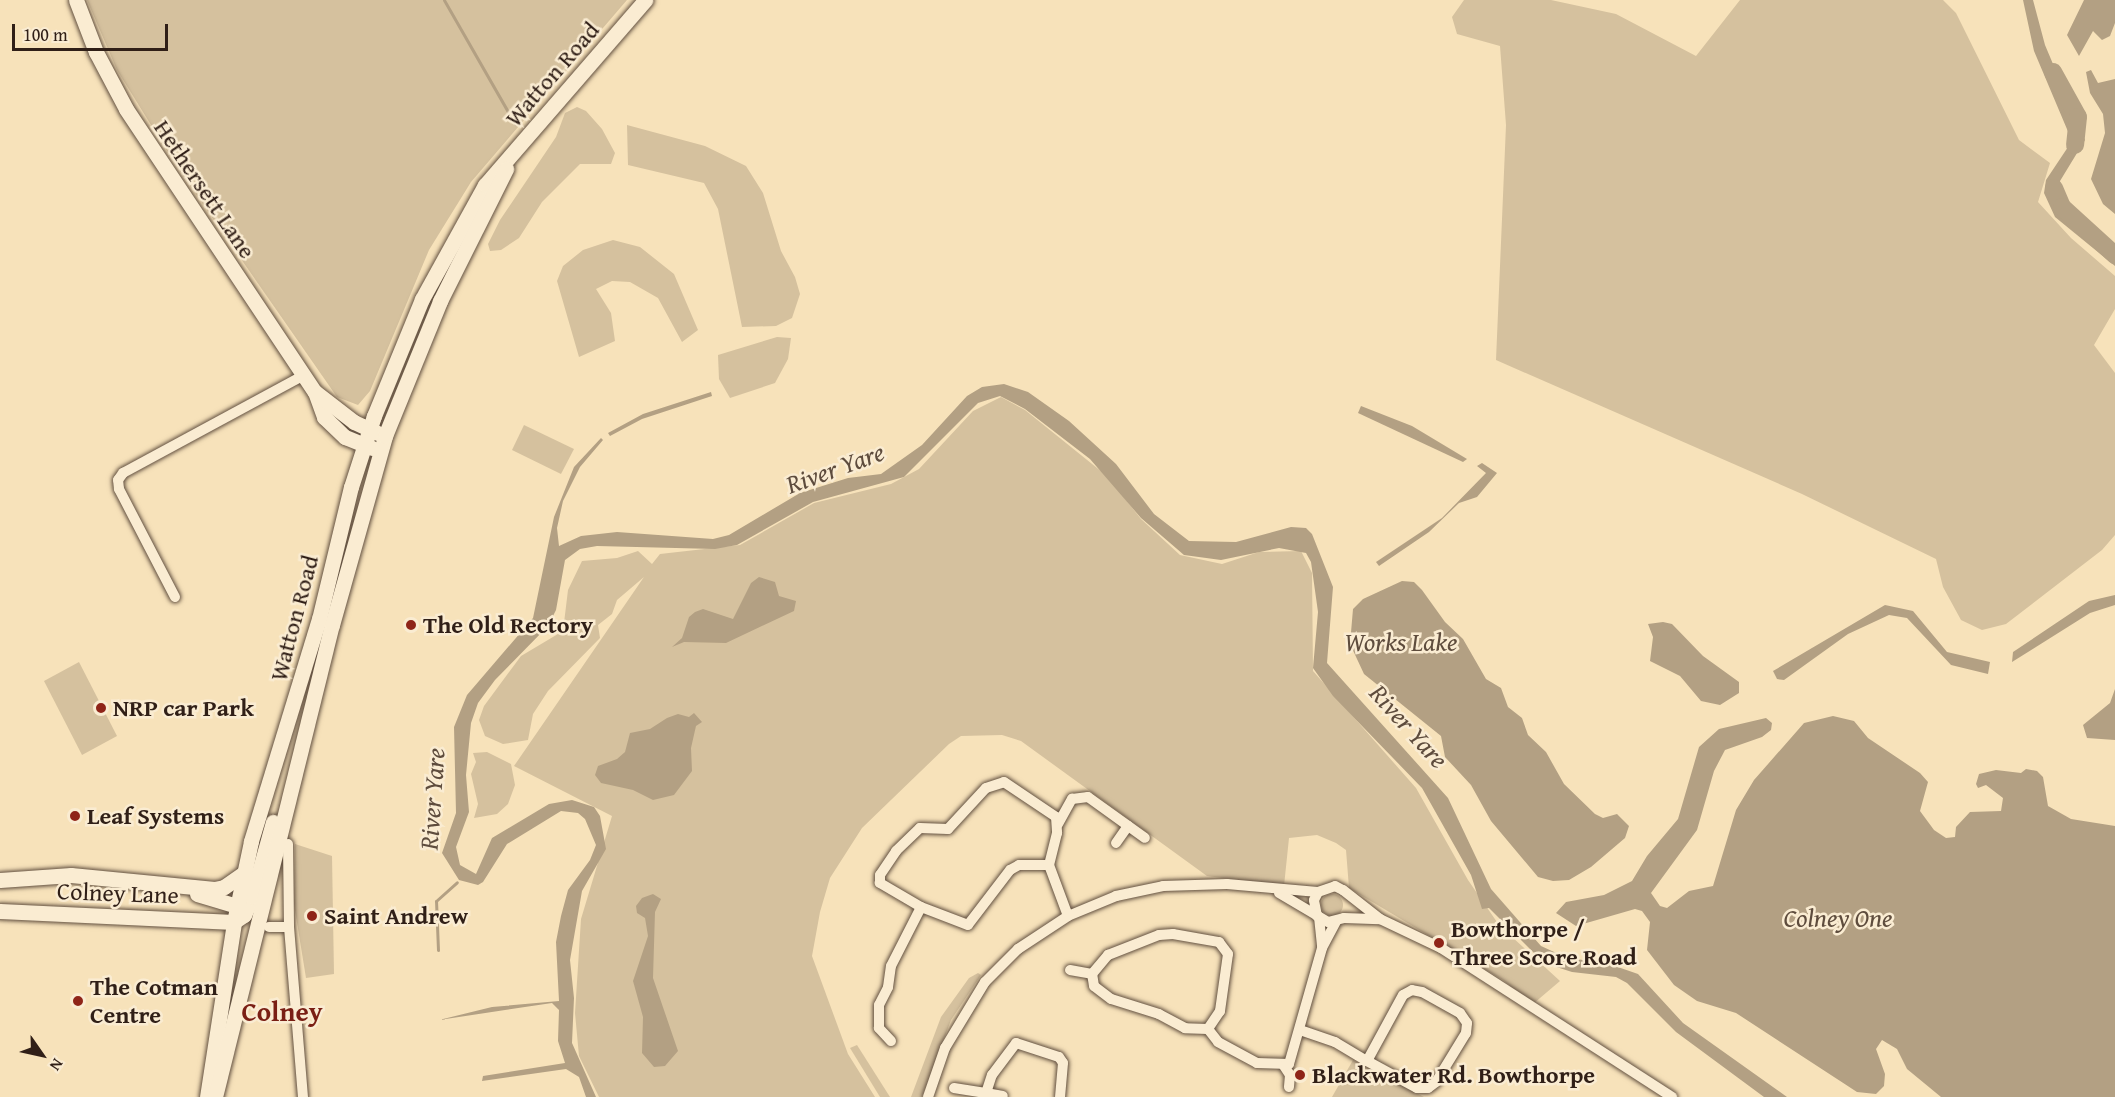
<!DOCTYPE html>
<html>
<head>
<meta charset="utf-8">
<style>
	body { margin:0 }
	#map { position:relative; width:2115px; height:1097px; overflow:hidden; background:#f7e2ba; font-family:"Gentium Book Plus",serif }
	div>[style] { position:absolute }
	.green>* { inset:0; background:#d5c19e }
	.round { border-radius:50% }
	.water>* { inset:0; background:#b3a083 }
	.stream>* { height:3px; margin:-1.5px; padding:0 1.5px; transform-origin:1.5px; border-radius:1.5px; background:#b3a083 }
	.river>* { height:18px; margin:-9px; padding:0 9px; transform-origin:9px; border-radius:9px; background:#b3a083 }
	.roads { filter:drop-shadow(0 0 2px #625040) drop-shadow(0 0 2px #625040) }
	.street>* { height:10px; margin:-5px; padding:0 5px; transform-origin:5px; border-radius:5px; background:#faecd2 }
	.secondary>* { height:15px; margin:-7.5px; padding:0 7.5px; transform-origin:7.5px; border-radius:7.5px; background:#faecd2 }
	.dots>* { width:16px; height:16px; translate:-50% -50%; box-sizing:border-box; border:3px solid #faecd2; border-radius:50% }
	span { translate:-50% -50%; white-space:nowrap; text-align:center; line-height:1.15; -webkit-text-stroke:5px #faecd2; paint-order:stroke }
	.street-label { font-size:24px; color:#301f17 }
	.poi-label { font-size:24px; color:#301f17; font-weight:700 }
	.left { translate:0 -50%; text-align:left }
	.water-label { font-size:26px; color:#5e4c3d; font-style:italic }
	.quarter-label { font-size:27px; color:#7a1f14; font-weight:700 }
	.north { position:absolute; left:12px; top:1025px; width:60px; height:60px; -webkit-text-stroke:4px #faecd2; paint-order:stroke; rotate:124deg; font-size:16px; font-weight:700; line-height:24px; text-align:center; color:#301f17 }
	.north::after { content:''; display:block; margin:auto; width:21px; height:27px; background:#301f17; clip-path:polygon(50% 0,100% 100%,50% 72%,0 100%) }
	.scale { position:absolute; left:12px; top:24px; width:156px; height:27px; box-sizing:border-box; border:3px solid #301f17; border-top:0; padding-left:8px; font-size:18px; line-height:21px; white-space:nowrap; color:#301f17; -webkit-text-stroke:4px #faecd2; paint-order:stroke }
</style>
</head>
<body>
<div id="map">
	<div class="green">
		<div style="clip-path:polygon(87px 0,627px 0,471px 182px,429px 250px,370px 391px,358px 405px,337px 397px,177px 167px,117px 70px)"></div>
		<div style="clip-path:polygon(1464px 0,1551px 0,1616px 14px,1696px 56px,1740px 0,1943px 0,1956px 13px,2019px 140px,2050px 163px,2038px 202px,2071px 238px,2115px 276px,2115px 309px,2094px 345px,2115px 373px,2115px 535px,2102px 550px,2006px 624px,1982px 630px,1961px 620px,1943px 587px,1936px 559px,1802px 494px,1496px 360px,1506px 125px,1500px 46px,1457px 34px,1452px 17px)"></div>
		<div style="clip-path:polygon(577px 107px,586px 111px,602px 129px,615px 153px,611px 164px,580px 164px,542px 202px,519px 238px,501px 250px,490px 251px,488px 244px,500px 220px,556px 137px,565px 113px)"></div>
		<div style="clip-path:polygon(627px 125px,705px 146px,746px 166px,763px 193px,781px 251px,795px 277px,800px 294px,792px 318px,776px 326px,742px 327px,718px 209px,704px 183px,628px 165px)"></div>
		<div style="clip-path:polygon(613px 240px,640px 247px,674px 274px,698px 330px,682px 342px,658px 298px,630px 282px,612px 281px,596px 289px,611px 313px,615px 341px,579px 357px,557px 281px,563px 266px,583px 250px)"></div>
		<div style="clip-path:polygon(777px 337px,791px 338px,788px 359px,775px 383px,730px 398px,719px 379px,718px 355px)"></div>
		<div style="clip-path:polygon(1001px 397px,1025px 410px,1107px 476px,1141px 519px,1180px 555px,1222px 564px,1259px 552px,1301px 551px,1312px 573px,1313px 671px,1416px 788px,1468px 880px,1499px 925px,1560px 981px,1533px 1004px,1503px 980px,1349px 888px,1346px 850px,1336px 843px,1317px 835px,1289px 838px,1284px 886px,1207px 876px,1021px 741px,1002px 735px,961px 736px,949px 744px,862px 828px,830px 878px,820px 912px,812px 956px,848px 1054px,875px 1097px,599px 1097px,579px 1056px,575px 1013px,581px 919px,612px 816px,514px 766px,644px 577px,617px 600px,612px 614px,598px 625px,600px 638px,548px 691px,533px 714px,528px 740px,503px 744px,485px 736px,479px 720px,484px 706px,521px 656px,563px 631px,568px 590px,582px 561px,617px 558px,638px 551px,652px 564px,660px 554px,740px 545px,814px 503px,891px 484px,919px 469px,973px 411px)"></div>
		<div style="clip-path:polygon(524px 425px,574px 449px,561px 474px,512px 450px)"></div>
		<div style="clip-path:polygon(79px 662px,117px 736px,82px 755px,44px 681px)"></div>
		<div style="clip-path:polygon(487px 752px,511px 764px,515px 785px,508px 804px,497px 814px,474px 818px,478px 804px,471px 774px,476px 762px,473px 753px)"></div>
		<div style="clip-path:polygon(295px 844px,332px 856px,334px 974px,306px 978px,294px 904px)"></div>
		<div class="round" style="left:1321px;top:894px;width:22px;height:22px"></div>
		<div style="clip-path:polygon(978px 973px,981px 975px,951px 1020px,922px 1097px,911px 1097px,941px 1017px,969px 978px)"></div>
		<div style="clip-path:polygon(857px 1045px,890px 1097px,880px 1097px,850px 1048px)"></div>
		<div style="clip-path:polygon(1353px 1060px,1424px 1097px,1332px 1097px)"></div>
	</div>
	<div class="water">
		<div style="clip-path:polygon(2023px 0,2033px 0,2045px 45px,2085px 140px,2060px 181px,2061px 205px,2115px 249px,2115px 266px,2055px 217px,2044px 193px,2046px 180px,2072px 141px,2034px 51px)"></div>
		<div style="clip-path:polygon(2084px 0,2115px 0,2115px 23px,2110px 36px,2102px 40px,2093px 31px,2079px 56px,2067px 35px)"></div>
		<div style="clip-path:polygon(2091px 70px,2098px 83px,2115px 79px,2115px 214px,2103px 204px,2091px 179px,2105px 133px,2103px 114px,2090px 93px,2086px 72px)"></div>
		<div style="clip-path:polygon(1004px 384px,1028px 392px,1069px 421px,1116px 464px,1154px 514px,1189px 541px,1236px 542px,1291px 527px,1306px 528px,1312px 534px,1333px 587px,1327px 663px,1448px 798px,1491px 889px,1541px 946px,1565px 957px,1612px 965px,1638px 974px,1683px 1023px,1787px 1097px,1764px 1097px,1676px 1032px,1627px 983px,1616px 977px,1572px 972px,1544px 963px,1489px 908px,1482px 909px,1471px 875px,1422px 788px,1333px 696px,1313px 668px,1318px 612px,1311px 562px,1306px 553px,1279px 548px,1221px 560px,1184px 555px,1141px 518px,1090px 459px,1025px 409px,1000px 396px,978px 403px,904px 477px,813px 502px,737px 545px,715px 549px,597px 546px,580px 549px,565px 560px,556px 610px,548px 626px,495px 680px,478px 703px,471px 723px,466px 775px,469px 812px,456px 847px,460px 865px,476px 874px,492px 838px,549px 804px,572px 800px,594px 807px,600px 816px,606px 849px,582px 891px,570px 960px,574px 998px,572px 1043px,596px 1097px,586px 1097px,579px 1077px,566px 1069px,482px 1081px,483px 1076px,565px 1063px,558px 1041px,559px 1010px,552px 1003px,439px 1020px,492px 1007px,559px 1001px,556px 942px,561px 916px,568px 890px,590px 860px,596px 845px,585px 819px,578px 813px,561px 811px,507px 844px,483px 882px,478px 885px,459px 880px,442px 853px,456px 813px,454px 727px,467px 695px,533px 618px,554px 517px,574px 467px,601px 438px,603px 440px,580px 467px,563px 501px,557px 528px,559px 546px,581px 536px,617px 532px,713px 539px,729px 535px,800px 493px,848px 478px,881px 474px,922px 445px,967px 396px,982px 387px)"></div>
		<div style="clip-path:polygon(711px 392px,712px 396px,642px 419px,610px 436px,608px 433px,643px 414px)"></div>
		<div style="clip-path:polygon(1361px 406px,1412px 426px,1467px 459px,1463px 462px,1358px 413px)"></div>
		<div style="clip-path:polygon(1482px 463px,1497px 473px,1477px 497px,1459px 503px,1429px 532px,1379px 566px,1376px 562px,1442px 518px,1486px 473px,1477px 466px)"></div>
		<div style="clip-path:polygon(759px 577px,775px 582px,779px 596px,796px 601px,794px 611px,726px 643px,684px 642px,672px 647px,682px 638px,689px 617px,695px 612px,703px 609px,733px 619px,751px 583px)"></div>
		<div style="clip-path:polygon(1402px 581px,1414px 582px,1422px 590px,1445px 622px,1463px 639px,1486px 679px,1501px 688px,1508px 707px,1522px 718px,1528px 735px,1546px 752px,1564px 784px,1595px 814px,1603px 818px,1617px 814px,1629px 826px,1625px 838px,1591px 867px,1569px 880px,1553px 881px,1538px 877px,1491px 821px,1471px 785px,1445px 757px,1441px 736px,1364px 674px,1350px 644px,1353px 609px,1363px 599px)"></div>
		<div style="clip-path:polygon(2115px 595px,2115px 605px,2090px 613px,2012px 662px,2013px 652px,2089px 601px)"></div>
		<div style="clip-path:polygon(1885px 605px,1913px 611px,1947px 652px,1990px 662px,1988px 674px,1951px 665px,1907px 618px,1889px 615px,1848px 634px,1784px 680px,1777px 679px,1773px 671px)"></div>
		<div style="clip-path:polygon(1663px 622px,1672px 624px,1703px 656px,1739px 682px,1739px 693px,1720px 705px,1701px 701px,1680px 676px,1650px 661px,1653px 637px,1648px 624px)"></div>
		<div style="clip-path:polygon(2115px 689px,2115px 740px,2087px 738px,2083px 725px,2110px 703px)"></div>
		<div style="clip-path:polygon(694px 713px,702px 722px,696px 726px,691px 748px,692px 771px,674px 795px,653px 800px,633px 790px,601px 783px,595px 775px,598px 766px,617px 759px,625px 752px,630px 733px,650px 729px,667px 718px,678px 714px,689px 717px)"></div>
		<div style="clip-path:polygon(1833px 716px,1854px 721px,1868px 738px,1920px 773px,1928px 782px,1920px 811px,1934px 830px,1946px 838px,1955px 837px,1956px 827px,1970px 812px,2001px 811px,2003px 798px,1986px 785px,1978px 788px,1976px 784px,1979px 774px,1996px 770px,2021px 773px,2026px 769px,2037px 771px,2043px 777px,2048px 806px,2071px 819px,2115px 826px,2115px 1097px,1941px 1097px,1907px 1069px,1897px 1049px,1882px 1040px,1876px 1049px,1885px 1074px,1884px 1086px,1876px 1094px,1857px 1092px,1736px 1013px,1697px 1001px,1674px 985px,1647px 950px,1650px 922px,1642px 911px,1635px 909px,1576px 926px,1556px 913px,1566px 902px,1604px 895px,1632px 881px,1647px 856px,1678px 819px,1699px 747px,1719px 729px,1766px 718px,1772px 723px,1771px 730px,1762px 737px,1725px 750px,1714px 771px,1697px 830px,1651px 893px,1660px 906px,1667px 908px,1689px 891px,1713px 886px,1736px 810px,1754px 780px,1804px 723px)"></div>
		<div style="clip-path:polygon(653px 894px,661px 899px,655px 912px,653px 978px,678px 1051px,665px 1066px,654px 1067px,642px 1053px,643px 1017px,633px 981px,648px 936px,645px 918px,637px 913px,636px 906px,642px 898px)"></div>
	</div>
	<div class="stream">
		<div style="left:444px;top:0;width:143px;rotate:60.2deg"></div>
		<div style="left:438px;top:950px;width:49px;rotate:-92.3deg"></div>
		<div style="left:436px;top:901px;width:28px;rotate:-42deg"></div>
	</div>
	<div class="river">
		<div style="left:2053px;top:72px;width:51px;rotate:60.9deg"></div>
		<div style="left:2078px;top:117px;width:28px;rotate:96deg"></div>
		<div style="left:2054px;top:188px;width:21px;rotate:67deg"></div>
		<div style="left:2062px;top:207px;width:72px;rotate:42.2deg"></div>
	</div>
	<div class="roads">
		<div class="street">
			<div style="left:175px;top:597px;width:122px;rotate:-117.4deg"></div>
			<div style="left:119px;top:489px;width:9px;rotate:-96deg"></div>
			<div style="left:118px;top:480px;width:9px;rotate:-54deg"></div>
			<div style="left:123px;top:473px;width:206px;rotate:-28.4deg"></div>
			<div style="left:1058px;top:824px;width:29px;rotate:-61deg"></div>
			<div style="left:1072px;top:799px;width:16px;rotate:-7deg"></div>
			<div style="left:1088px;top:797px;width:70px;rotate:35.7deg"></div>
			<div style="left:1116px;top:843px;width:21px;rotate:-55deg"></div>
			<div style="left:288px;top:844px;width:83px;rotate:89.3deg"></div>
			<div style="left:289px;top:927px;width:171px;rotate:85.3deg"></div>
			<div style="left:1049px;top:865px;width:30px;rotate:180deg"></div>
			<div style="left:1019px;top:865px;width:10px;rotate:151deg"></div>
			<div style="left:1010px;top:870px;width:69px;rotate:127.4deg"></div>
			<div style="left:968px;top:925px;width:50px;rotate:-159deg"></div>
			<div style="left:921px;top:907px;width:48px;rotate:-149.7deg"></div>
			<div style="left:880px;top:883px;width:8px;rotate:-90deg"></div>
			<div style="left:880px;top:875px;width:29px;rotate:-56deg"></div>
			<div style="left:896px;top:851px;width:33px;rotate:-44deg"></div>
			<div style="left:920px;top:828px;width:28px;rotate:2deg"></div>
			<div style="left:948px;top:829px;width:56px;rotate:-47.2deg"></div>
			<div style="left:986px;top:788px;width:19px;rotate:-18deg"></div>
			<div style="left:1004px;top:782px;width:63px;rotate:33.9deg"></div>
			<div style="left:1056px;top:817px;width:16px;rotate:86deg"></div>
			<div style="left:1057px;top:833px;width:33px;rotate:104deg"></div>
			<div style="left:1049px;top:865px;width:54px;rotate:69.6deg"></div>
			<div style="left:1279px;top:893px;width:57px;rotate:30.6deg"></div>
			<div style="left:1328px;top:922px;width:16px;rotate:-14deg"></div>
			<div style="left:1344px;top:918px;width:36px;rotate:2deg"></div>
			<div style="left:1317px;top:916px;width:16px;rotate:-101deg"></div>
			<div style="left:1314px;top:900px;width:9px;rotate:-63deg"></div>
			<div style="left:1318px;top:892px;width:18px;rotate:-19deg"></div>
			<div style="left:1335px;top:886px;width:9px;rotate:27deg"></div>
			<div style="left:1343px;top:890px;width:47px;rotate:38.1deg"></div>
			<div style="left:1380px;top:919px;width:68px;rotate:25.4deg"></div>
			<div style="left:1441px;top:948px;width:275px;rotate:32.8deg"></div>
			<div style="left:1319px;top:917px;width:30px;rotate:84deg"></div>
			<div style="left:269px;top:927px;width:20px"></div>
			<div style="left:1173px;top:934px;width:47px;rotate:9.9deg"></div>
			<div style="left:1219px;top:942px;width:15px;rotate:53deg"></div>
			<div style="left:1228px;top:954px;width:58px;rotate:98deg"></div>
			<div style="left:1220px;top:1011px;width:22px;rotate:124deg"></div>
			<div style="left:1208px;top:1029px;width:23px;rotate:-178deg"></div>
			<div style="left:1185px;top:1028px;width:30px;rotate:-152deg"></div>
			<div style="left:1159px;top:1014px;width:50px;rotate:-162.6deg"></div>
			<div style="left:1111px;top:999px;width:21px;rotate:-143deg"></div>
			<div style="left:1094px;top:986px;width:12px;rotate:-99deg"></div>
			<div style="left:1092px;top:974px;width:25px;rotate:-50deg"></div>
			<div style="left:1108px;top:955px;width:55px;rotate:-21.4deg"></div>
			<div style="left:1159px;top:935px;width:14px;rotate:-4deg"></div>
			<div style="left:1070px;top:970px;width:22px;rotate:10deg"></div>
			<div style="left:1208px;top:1029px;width:16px;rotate:52deg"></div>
			<div style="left:1218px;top:1042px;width:44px;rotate:28.3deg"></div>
			<div style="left:1257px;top:1063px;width:32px;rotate:2deg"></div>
			<div style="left:1289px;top:1064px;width:121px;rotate:-74.1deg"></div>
			<div style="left:1322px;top:948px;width:30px;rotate:-62deg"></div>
			<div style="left:1300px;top:1030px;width:37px;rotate:19deg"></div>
			<div style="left:1335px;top:1042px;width:37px;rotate:31deg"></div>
			<div style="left:1367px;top:1061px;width:57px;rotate:28.4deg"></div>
			<div style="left:1417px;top:1088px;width:11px"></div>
			<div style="left:1428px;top:1088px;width:10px;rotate:-37deg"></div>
			<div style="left:1436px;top:1082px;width:57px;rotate:-58.5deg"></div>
			<div style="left:1466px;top:1033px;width:10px;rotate:-84deg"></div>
			<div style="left:1467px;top:1023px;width:12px;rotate:-125deg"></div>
			<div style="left:1460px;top:1013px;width:43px;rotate:-151.1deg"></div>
			<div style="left:1422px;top:992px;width:10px;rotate:-169deg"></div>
			<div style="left:1412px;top:990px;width:10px;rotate:151deg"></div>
			<div style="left:1403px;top:995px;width:75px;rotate:118.6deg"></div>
			<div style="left:891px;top:1041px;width:18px;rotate:-133deg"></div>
			<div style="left:879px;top:1028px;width:23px;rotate:-90deg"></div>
			<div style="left:879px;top:1005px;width:20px;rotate:-63deg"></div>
			<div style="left:888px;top:987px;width:21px;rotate:-82deg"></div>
			<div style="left:891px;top:966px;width:66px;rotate:-63deg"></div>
			<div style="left:1284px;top:1066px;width:11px;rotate:56deg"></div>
			<div style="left:1290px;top:1075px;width:12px;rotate:95deg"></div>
			<div style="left:954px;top:1088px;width:32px;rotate:9deg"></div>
			<div style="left:986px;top:1093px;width:19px;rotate:-72deg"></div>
			<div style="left:992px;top:1075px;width:40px;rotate:-53deg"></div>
			<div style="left:1016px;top:1043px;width:45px;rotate:18deg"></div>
			<div style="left:1059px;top:1057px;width:7px;rotate:56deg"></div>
			<div style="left:1063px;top:1063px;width:34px;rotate:95deg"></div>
			<div style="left:986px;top:1093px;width:17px;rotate:10deg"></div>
			<div style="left:928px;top:1097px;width:52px;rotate:-70.9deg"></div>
			<div style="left:945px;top:1048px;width:77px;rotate:-58.8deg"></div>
			<div style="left:985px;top:982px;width:47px;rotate:-45deg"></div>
			<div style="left:1018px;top:949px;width:60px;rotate:-33.4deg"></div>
			<div style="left:1068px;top:916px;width:52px;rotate:-22.6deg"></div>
			<div style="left:1116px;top:896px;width:48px;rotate:-12deg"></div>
			<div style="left:1163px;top:886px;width:64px;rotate:-1.8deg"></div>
			<div style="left:1227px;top:884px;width:91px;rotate:5deg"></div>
		</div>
		<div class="secondary">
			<div style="left:76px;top:0;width:56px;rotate:69deg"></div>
			<div style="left:96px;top:52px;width:64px;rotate:62.2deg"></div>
			<div style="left:126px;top:109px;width:340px;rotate:56.3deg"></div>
			<div style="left:315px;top:392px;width:27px;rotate:70deg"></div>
			<div style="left:324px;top:417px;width:29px;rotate:44deg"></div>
			<div style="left:345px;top:437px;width:29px;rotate:22deg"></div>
			<div style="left:315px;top:392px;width:49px;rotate:37.6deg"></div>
			<div style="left:354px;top:422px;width:26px;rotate:25deg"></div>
			<div style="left:0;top:880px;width:71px;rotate:-4deg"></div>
			<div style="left:71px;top:875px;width:144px;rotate:5.6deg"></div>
			<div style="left:214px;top:889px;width:10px;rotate:-11deg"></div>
			<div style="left:224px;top:887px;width:24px;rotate:-35deg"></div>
			<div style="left:197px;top:894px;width:42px;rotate:16.7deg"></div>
			<div style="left:0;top:911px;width:234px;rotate:2.7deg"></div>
			<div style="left:235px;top:921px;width:11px;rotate:-34deg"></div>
			<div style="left:244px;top:915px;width:20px;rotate:-66deg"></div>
			<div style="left:252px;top:897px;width:78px;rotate:-74.4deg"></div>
			<div style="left:207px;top:1097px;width:177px;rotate:-81.2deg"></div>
			<div style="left:234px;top:922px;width:83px;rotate:-78.1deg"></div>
			<div style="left:251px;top:841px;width:232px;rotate:-73deg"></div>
			<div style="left:319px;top:619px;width:136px;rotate:-76.4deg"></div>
			<div style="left:351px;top:487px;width:75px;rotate:-72.1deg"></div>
			<div style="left:374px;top:416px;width:126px;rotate:-67.7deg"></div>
			<div style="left:422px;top:299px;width:130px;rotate:-61.1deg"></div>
			<div style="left:485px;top:185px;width:245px;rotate:-49.1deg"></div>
			<div style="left:215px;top:1097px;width:486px;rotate:-76.1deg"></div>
			<div style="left:332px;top:625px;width:196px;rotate:-74.3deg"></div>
			<div style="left:385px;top:436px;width:146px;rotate:-67.8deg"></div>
			<div style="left:440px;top:301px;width:148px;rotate:-63.4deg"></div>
		</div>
	</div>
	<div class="dots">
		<div style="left:411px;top:625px;background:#8f2418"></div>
		<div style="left:101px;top:708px;background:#8f2418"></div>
		<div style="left:75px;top:816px;background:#8f2418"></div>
		<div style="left:312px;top:916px;background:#8f2418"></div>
		<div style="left:1439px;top:943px;background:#8f2418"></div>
		<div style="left:78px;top:1001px;background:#8f2418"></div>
		<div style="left:1300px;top:1075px;background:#8f2418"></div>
	</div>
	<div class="street-label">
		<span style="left:552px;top:74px;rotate:-49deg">Watton Road</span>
		<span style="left:205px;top:189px;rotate:56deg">Hethersett Lane</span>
		<span style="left:294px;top:618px;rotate:-75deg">Watton Road</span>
		<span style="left:118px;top:893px;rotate:2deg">Colney Lane</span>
	</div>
	<div class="poi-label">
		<span class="left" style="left:423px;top:625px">The Old Rectory</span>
		<span class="left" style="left:113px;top:708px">NRP car Park</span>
		<span class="left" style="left:87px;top:816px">Leaf Systems</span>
		<span class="left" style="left:324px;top:916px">Saint Andrew</span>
		<span class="left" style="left:1451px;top:943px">Bowthorpe /<br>Three Score Road</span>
		<span class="left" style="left:90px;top:1001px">The Cotman<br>Centre</span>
		<span class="left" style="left:1312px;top:1075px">Blackwater Rd. Bowthorpe</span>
	</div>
	<div class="water-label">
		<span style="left:835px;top:468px;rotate:-20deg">River Yare</span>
		<span style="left:1401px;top:642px">Works Lake</span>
		<span style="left:1409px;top:726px;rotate:48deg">River Yare</span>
		<span style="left:432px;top:799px;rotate:-86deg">River Yare</span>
		<span style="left:1838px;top:918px">Colney One</span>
	</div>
	<div class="quarter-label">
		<span style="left:282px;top:1012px">Colney</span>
	</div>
	<div class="north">N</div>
	<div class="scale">100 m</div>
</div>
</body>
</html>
